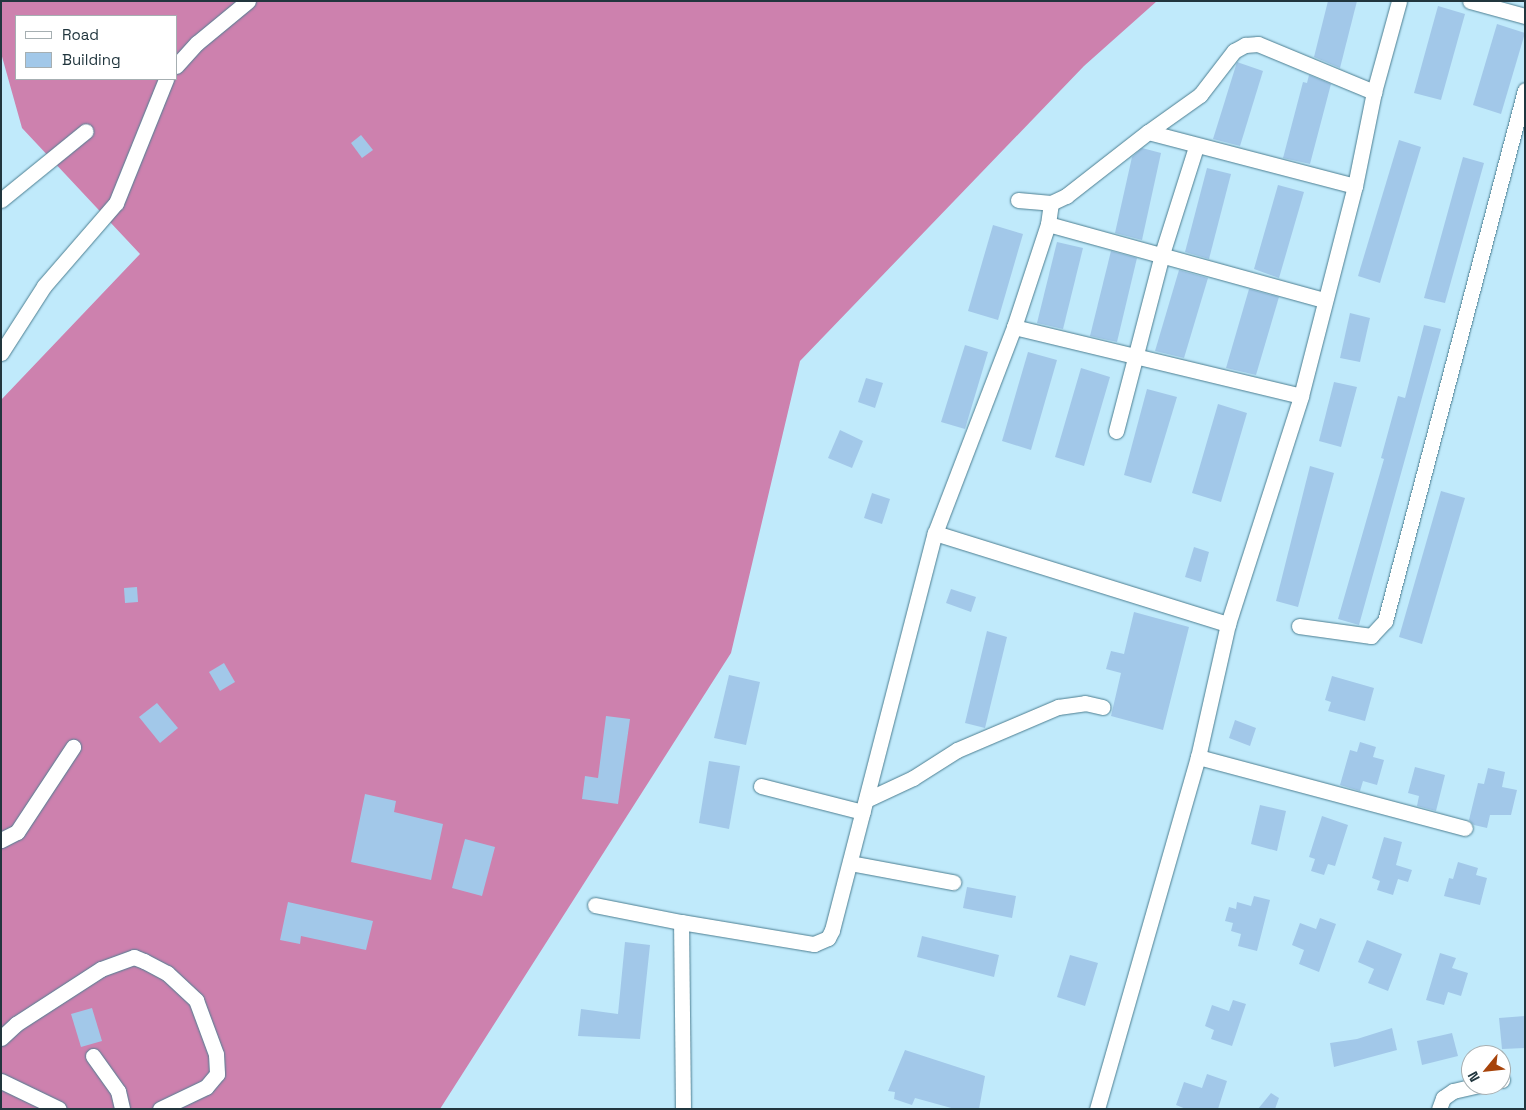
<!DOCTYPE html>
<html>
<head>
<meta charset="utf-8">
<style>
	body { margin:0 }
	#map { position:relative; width:1526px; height:1110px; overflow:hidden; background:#c0eafb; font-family:"Space Grotesk",sans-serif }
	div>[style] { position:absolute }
	.forest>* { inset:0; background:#cd81ae }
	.building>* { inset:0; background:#a2c8e9 }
	.roads { filter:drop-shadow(0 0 1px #4c7e91) drop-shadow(0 0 1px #4c7e91) }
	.minor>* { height:15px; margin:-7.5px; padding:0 7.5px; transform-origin:7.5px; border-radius:7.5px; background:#fff }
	span { translate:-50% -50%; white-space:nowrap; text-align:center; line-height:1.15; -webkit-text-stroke:5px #fff; paint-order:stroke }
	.frame { position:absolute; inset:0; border:2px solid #21363e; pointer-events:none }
	.legend { position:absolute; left:15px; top:15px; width:162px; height:65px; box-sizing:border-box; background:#fff; border:1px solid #a6afb2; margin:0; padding:6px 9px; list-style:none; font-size:15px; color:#21363e }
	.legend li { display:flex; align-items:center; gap:10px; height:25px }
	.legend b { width:25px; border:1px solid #a6afb2 }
	.north { position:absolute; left:1461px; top:1045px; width:50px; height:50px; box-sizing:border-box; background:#fff; border:1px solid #a6afb2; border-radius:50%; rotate:242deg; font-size:14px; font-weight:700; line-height:20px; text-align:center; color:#21363e }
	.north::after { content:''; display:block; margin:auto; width:18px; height:22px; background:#a7440b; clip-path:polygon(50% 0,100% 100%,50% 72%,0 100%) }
</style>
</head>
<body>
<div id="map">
	<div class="forest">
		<div style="clip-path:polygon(evenodd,1px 1px,1157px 1px,1084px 66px,800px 361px,731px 653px,440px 1109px,1px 1109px,1px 400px,140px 254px,22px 128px,1px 53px,1px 1px,16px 16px,176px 16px,176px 79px,16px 79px,16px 16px)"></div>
	</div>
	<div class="building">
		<div style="clip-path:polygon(1328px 1px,1357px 1px,1340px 68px,1314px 57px)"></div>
		<div style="clip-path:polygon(1438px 6px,1465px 14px,1441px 100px,1414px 93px)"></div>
		<div style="clip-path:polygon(1497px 24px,1525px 33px,1501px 114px,1473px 105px)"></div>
		<div style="clip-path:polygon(1237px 62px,1263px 71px,1240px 146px,1213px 139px)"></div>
		<div style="clip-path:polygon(1309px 75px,1331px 84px,1310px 164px,1283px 158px,1303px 82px,1307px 83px)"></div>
		<div style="clip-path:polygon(361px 135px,373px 150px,362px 158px,351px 143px)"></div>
		<div style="clip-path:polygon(1399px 140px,1421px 147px,1380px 283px,1358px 276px)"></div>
		<div style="clip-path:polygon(1142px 148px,1161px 153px,1142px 240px,1115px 233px,1132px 157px)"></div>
		<div style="clip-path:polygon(1463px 157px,1484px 163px,1445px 303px,1424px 298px)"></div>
		<div style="clip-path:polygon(1207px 168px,1231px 174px,1209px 259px,1185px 252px)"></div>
		<div style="clip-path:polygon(1278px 185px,1304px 192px,1279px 278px,1254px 269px)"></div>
		<div style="clip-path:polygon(993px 225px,1023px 234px,998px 320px,968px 311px)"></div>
		<div style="clip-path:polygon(1057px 242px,1083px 248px,1063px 329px,1037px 323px)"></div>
		<div style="clip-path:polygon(1111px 251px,1137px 258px,1117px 342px,1090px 336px)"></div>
		<div style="clip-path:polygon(1179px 270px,1208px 278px,1184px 358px,1155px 351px)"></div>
		<div style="clip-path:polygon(1249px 289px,1279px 297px,1256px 375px,1226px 368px)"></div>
		<div style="clip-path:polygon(1350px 313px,1370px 318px,1360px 362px,1340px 358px)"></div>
		<div style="clip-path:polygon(1424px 325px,1441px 329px,1359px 625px,1338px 619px,1384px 459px,1381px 458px,1398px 396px,1405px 398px)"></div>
		<div style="clip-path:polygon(965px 345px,988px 352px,965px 429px,941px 422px)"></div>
		<div style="clip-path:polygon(1028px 352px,1057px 360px,1031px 450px,1002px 441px)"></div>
		<div style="clip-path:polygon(1081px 368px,1110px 377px,1084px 466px,1055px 457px)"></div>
		<div style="clip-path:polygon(866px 378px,883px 383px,875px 408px,858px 402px)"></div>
		<div style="clip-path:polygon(1334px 382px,1357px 387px,1341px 447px,1319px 441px)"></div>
		<div style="clip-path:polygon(1147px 389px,1177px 397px,1151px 483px,1124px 475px)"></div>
		<div style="clip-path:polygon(1218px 404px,1247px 413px,1221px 502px,1192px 493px)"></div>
		<div style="clip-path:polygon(840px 430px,863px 441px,852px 468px,828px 458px)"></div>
		<div style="clip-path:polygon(1310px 466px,1334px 473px,1298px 607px,1276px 601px)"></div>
		<div style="clip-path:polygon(1441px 491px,1465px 498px,1422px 644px,1399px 637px)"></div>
		<div style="clip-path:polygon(872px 493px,890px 499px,882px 524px,864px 518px)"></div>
		<div style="clip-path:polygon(1194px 547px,1209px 552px,1201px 582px,1185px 577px)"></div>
		<div style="clip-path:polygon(137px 587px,138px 602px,125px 603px,124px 588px)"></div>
		<div style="clip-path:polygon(951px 589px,976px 597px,971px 612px,946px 603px)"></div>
		<div style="clip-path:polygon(1134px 612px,1189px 627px,1163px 730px,1111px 716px,1121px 673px,1106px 669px,1111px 651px,1124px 654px)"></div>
		<div style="clip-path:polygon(987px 631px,1007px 637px,985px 728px,965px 723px)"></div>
		<div style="clip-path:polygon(224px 663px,235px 682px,220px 691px,209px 672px)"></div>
		<div style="clip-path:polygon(729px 675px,760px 682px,746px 745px,714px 738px)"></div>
		<div style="clip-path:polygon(1332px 676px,1374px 688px,1365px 721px,1328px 711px,1331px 702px,1325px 700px)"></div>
		<div style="clip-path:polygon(157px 703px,178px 728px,160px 743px,139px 717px)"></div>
		<div style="clip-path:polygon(606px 716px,630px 719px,618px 804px,582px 799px,585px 776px,598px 778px)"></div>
		<div style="clip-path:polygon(1235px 720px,1256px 728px,1250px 746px,1229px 738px)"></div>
		<div style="clip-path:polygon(1360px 742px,1376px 747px,1373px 757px,1384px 760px,1377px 785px,1363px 781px,1360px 791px,1340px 785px,1350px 750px,1357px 752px)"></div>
		<div style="clip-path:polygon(709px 761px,740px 766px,729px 829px,699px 823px)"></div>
		<div style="clip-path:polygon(1415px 767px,1445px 775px,1436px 811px,1417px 806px,1419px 796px,1408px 793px)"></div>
		<div style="clip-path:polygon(1488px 768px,1505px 772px,1502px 787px,1517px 790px,1511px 815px,1490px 815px,1487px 828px,1474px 825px,1469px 820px,1478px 783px,1484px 784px)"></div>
		<div style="clip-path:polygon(365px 794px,396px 801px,394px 812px,443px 824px,431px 880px,351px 862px)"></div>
		<div style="clip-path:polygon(1260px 805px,1286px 811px,1277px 851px,1251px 844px)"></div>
		<div style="clip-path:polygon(1322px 816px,1348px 825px,1335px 866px,1328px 864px,1324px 875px,1311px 871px,1315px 859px,1309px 857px)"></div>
		<div style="clip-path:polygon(1384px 837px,1402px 842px,1396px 865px,1412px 870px,1408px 882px,1398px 879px,1393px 895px,1377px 890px,1380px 881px,1372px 878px)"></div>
		<div style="clip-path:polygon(465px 839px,495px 847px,482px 896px,452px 888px)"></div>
		<div style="clip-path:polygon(1458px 862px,1478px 868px,1476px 875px,1487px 878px,1480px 905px,1444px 896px,1449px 878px,1453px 879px)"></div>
		<div style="clip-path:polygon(967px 887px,1016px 896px,1012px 918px,963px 908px)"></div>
		<div style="clip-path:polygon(1254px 896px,1270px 900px,1257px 951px,1238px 946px,1241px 934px,1231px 931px,1233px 923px,1225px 921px,1229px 907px,1236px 909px,1237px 902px,1251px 906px)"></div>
		<div style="clip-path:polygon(288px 902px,373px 921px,366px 950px,301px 936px,300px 944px,280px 940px)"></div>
		<div style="clip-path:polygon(1320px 918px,1336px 924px,1319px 972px,1299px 964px,1304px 950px,1292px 945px,1300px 923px,1316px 929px)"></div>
		<div style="clip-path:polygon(922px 936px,999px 955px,994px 977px,917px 957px)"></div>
		<div style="clip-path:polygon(1367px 940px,1402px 954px,1388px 991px,1368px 983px,1374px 969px,1358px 962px)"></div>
		<div style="clip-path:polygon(625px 942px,650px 945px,640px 1039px,578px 1036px,581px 1009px,618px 1014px)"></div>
		<div style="clip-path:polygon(1440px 953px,1456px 958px,1452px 968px,1468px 973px,1461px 996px,1448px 992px,1444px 1005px,1426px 1000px)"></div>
		<div style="clip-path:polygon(1070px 955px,1098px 963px,1085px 1006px,1057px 997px)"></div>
		<div style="clip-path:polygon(1233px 1000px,1246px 1004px,1232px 1046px,1211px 1039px,1214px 1030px,1205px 1026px,1212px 1005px,1229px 1011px)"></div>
		<div style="clip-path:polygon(92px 1008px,102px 1041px,81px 1047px,71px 1014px)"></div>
		<div style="clip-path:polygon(1525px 1016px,1525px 1048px,1502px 1049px,1499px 1018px)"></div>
		<div style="clip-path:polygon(1392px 1028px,1397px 1050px,1334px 1067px,1330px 1043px,1357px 1039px)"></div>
		<div style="clip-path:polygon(1452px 1033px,1458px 1056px,1422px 1065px,1417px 1041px)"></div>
		<div style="clip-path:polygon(905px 1050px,985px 1076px,979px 1109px,955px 1109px,915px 1098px,912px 1105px,894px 1099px,895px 1092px,888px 1091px)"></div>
		<div style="clip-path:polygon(1207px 1074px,1227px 1081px,1218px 1109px,1186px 1109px,1176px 1105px,1184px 1082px,1202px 1088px)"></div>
		<div style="clip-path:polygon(1271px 1093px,1279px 1098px,1275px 1109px,1258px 1109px)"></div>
	</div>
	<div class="roads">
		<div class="minor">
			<div style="left:1470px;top:1px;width:57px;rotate:15.3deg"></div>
			<div style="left:176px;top:66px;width:31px;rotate:-48deg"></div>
			<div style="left:197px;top:43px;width:66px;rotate:-39.5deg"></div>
			<div style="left:1148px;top:132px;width:64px;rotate:-35.4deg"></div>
			<div style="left:1200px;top:95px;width:56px;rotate:-52.3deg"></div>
			<div style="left:1234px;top:51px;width:13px;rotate:-29deg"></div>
			<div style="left:1245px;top:45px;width:13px;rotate:-4deg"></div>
			<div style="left:1258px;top:44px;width:126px;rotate:22.5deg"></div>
			<div style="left:1px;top:200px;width:109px;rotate:-39.1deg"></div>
			<div style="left:1018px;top:200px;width:33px;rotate:5deg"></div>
			<div style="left:1051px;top:203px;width:17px;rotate:-25deg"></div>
			<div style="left:1066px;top:196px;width:104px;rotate:-38deg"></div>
			<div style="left:1148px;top:132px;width:214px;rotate:14.6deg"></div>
			<div style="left:1048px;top:224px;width:286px;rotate:15.4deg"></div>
			<div style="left:1014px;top:327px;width:295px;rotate:13.5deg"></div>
			<div style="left:1px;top:353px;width:80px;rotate:-57.3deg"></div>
			<div style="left:44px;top:286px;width:110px;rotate:-49.1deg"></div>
			<div style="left:116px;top:203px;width:134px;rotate:-68deg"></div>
			<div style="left:1116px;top:431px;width:183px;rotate:-75.4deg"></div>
			<div style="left:1162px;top:254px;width:112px;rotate:-72.4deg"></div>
			<div style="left:935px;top:533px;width:307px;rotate:17.3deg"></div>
			<div style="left:1299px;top:626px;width:73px;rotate:7.9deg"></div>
			<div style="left:1371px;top:636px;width:21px;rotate:-47deg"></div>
			<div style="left:1385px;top:621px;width:549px;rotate:-75.23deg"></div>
			<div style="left:1198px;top:757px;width:276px;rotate:14.9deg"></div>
			<div style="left:761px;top:786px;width:105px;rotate:14.3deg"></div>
			<div style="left:866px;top:800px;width:52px;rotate:-25.1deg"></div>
			<div style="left:913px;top:778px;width:52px;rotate:-32.5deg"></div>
			<div style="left:957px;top:750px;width:110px;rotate:-23.1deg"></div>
			<div style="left:1058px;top:707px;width:27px;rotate:-8deg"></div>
			<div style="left:1085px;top:703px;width:18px;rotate:13deg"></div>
			<div style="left:1px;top:840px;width:18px;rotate:-27deg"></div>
			<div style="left:17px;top:832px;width:102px;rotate:-56.6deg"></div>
			<div style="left:850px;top:863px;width:105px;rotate:10.5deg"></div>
			<div style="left:595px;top:905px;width:88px;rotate:11.2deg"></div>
			<div style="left:1px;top:1038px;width:21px;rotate:-43deg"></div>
			<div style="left:16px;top:1024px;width:101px;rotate:-32.9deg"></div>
			<div style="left:101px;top:969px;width:35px;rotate:-20deg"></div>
			<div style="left:134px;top:957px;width:11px;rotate:22deg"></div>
			<div style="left:144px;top:961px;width:26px;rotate:28deg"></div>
			<div style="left:167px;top:973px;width:40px;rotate:43deg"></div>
			<div style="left:196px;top:1000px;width:58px;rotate:69.7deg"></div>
			<div style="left:216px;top:1054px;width:20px;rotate:87deg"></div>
			<div style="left:217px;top:1074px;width:17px;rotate:130deg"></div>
			<div style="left:206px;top:1087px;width:51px;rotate:154.4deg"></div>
			<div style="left:93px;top:1056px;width:43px;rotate:54.5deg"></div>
			<div style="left:118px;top:1091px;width:18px;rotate:77deg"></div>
			<div style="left:1501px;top:1080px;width:1px"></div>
			<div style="left:1px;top:1081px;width:64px;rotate:25.8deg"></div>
			<div style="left:683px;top:1109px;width:187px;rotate:-90.6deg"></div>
			<div style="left:681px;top:922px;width:135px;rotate:9.4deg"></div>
			<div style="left:814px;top:944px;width:15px;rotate:-23deg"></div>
			<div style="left:828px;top:938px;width:9px;rotate:-63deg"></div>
			<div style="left:832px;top:930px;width:410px;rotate:-75.5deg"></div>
			<div style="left:935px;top:533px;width:221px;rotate:-69deg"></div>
			<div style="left:1014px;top:327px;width:108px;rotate:-71.7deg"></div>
			<div style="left:1048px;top:224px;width:21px;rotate:-82deg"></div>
			<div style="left:1097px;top:1109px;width:366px;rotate:-74deg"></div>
			<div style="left:1198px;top:757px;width:136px;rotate:-77.3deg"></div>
			<div style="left:1228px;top:624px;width:239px;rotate:-72.2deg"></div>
			<div style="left:1301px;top:396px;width:217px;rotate:-75.6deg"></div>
			<div style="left:1355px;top:186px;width:96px;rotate:-78.6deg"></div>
			<div style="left:1374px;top:92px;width:94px;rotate:-74.6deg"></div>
			<div style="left:1439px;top:1109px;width:12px;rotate:-70deg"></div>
			<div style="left:1443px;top:1098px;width:12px;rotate:-35deg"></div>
			<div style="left:1453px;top:1091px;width:27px;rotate:-13deg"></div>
		</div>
	</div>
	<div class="frame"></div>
	<ul class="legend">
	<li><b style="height:6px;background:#fff"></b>Road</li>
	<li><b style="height:14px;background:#a2c8e9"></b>Building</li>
	</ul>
	<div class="north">N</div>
</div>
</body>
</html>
